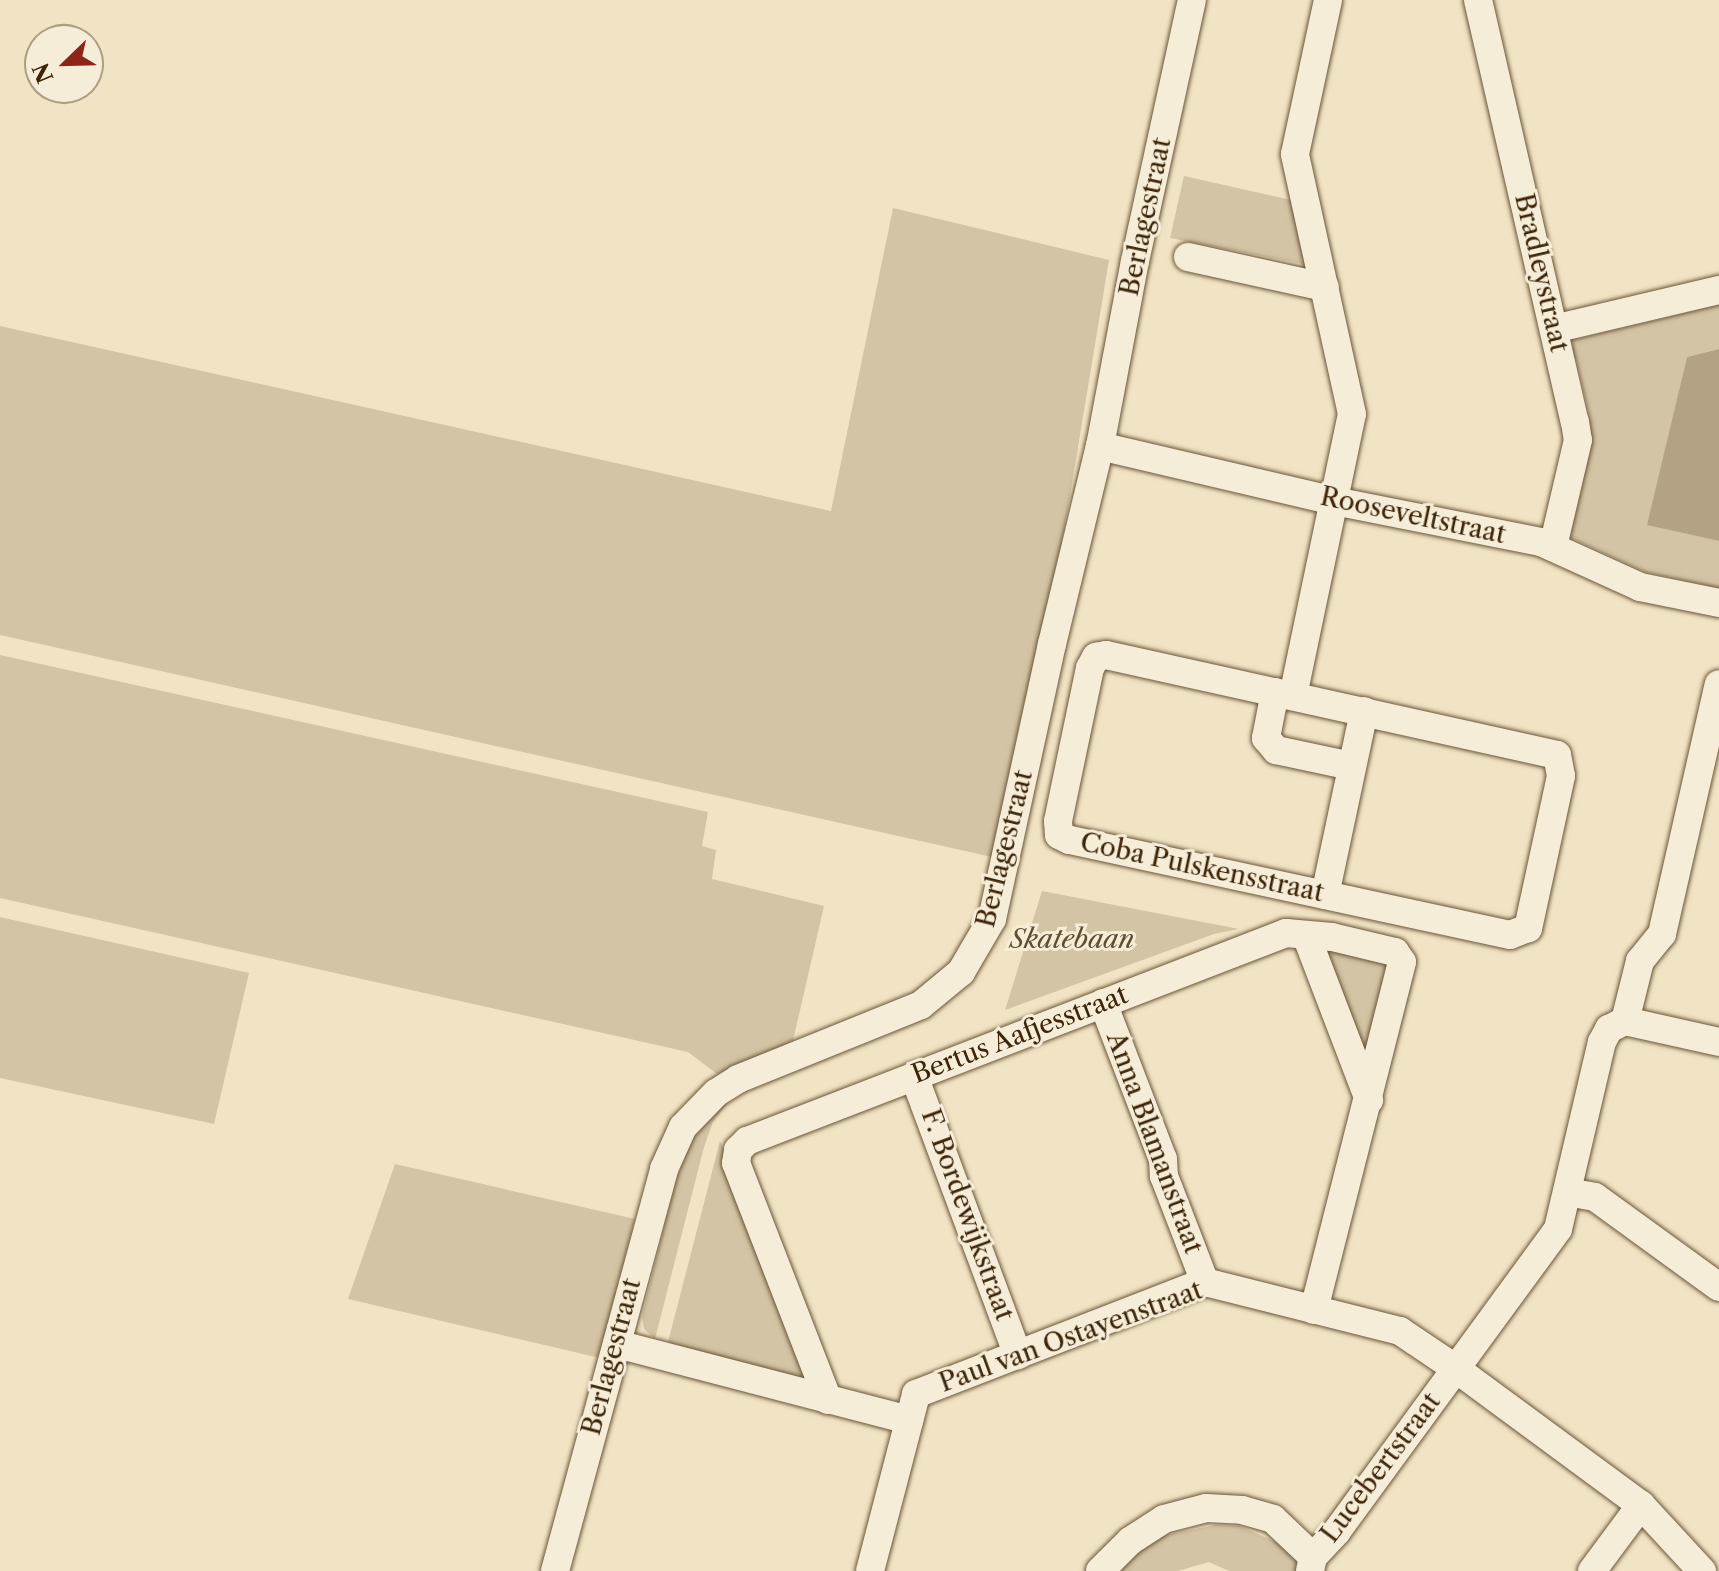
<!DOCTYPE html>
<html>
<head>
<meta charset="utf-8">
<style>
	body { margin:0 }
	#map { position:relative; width:1719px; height:1571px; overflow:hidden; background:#f1e4c4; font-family:"Libre Caslon Text",serif }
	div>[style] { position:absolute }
	.green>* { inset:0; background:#d2c4a4 }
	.water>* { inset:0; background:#b3a384 }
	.roads { filter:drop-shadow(0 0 2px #695537) drop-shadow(0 0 2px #695537) }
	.minor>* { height:28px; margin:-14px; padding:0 14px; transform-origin:14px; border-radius:14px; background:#f6edd9 }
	span { translate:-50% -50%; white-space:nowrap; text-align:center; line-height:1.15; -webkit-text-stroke:6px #f6edd9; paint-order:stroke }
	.street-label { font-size:26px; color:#3c2508 }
	.park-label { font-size:26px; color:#624d2f; font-style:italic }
	.north { position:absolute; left:24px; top:24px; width:80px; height:80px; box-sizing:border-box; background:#f6edd9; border:2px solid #ac9d85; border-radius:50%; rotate:247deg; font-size:22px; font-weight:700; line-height:32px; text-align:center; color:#3c2508 }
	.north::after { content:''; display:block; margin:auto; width:28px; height:36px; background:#8f2418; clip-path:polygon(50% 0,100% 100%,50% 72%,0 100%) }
</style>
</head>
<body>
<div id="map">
	<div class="green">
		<div style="clip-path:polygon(1184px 176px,1296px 201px,1309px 265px,1170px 238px)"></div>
		<div style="clip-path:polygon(893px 208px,1109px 260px,1059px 562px,992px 857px,0 635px,0 326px,831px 511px)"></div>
		<div style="clip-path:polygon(1719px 305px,1719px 349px,1687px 357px,1648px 525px,1719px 541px,1719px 588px,1645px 572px,1571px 538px,1568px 529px,1584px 421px,1590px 418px,1576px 359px,1573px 359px,1572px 340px)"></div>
		<div style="clip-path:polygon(0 655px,708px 812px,702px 846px,716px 850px,712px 879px,824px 906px,792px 1045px,717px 1074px,688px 1052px,0 898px)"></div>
		<div style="clip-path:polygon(1042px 891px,1239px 929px,1214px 934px,1005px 1010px)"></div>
		<div style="clip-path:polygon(0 917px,249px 973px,214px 1124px,0 1078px)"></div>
		<div style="clip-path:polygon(1324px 947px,1389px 963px,1367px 1051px,1364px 1051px)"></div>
		<div style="clip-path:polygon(730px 1100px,713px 1122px,704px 1147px,655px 1339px,644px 1329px,642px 1317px,675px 1182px,691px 1140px,707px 1116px)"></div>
		<div style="clip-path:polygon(720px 1141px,730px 1164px,808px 1379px,667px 1346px)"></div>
		<div style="clip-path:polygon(395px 1164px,635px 1219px,600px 1358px,348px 1299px)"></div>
		<div style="clip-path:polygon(1216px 1525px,1239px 1526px,1276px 1542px,1296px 1558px,1301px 1571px,1229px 1571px,1209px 1562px,1178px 1571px,1119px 1571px,1132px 1555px,1161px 1536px)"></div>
	</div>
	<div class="water">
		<div style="clip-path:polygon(1719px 349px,1719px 541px,1647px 525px,1687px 357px)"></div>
	</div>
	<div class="roads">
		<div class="minor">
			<div style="left:1478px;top:0;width:433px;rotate:77.1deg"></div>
			<div style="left:1575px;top:422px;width:18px;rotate:81deg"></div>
			<div style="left:1578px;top:440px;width:110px;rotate:103.2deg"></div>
			<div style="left:1188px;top:257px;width:140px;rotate:12.4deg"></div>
			<div style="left:1554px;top:329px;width:170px;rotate:-13.3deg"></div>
			<div style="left:1100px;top:446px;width:240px;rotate:13.2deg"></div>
			<div style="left:1334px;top:501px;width:211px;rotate:11.2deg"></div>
			<div style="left:1541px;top:542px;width:109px;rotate:24.4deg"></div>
			<div style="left:1640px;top:587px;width:81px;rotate:11.4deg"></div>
			<div style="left:1106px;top:655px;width:462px;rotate:12.5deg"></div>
			<div style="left:1557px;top:755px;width:21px;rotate:79deg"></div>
			<div style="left:1561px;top:776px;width:156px;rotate:102.2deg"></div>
			<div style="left:1528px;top:928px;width:19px;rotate:159deg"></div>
			<div style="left:1510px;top:935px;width:451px;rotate:-167.8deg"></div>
			<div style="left:1069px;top:840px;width:11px;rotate:-153deg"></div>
			<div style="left:1059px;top:835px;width:14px;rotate:-94deg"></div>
			<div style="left:1058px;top:821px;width:156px;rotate:-78.2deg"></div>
			<div style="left:1090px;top:668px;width:13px;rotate:-61deg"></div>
			<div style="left:1096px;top:657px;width:10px;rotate:-11deg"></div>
			<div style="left:1275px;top:692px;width:47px;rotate:101.1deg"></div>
			<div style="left:1266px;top:738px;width:16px;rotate:50deg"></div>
			<div style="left:1276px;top:750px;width:77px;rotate:12deg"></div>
			<div style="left:1293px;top:696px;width:288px;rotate:-78.2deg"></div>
			<div style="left:1352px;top:414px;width:266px;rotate:-102.4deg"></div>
			<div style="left:1295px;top:154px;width:157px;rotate:-77.9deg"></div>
			<div style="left:1325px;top:895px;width:188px;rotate:-78deg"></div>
			<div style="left:1306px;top:935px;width:177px;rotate:69.1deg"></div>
			<div style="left:1103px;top:1003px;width:167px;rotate:69deg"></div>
			<div style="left:1163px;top:1159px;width:17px;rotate:87deg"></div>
			<div style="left:1164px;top:1176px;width:114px;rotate:68.9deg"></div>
			<div style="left:1625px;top:1021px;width:62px;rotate:-76deg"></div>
			<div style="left:1640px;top:961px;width:35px;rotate:-51deg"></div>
			<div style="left:1662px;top:934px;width:256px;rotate:-77.2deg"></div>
			<div style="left:1625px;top:1021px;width:96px;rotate:12.6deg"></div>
			<div style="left:914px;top:1076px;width:298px;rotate:69.6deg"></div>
			<div style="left:1567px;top:1192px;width:28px;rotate:10deg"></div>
			<div style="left:1595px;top:1197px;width:153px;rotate:36deg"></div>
			<div style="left:617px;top:1344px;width:302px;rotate:14.6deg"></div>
			<div style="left:828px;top:1400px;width:254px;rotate:-111.2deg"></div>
			<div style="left:736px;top:1163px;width:13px;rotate:-81deg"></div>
			<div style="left:738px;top:1150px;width:13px;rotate:-45deg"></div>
			<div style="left:747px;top:1141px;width:578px;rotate:-21.1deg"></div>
			<div style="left:1286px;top:933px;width:46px;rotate:5deg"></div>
			<div style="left:1332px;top:937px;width:65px;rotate:13.4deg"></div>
			<div style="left:1395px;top:952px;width:12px;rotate:55deg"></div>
			<div style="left:1402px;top:962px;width:359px;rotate:104.2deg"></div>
			<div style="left:555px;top:1571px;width:417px;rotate:-74.8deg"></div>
			<div style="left:664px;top:1169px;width:46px;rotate:-65.7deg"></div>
			<div style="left:683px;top:1127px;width:47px;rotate:-45.9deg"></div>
			<div style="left:716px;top:1093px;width:26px;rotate:-32deg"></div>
			<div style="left:738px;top:1079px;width:197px;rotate:-22deg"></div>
			<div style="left:921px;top:1005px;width:52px;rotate:-39.5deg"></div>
			<div style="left:961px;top:972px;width:61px;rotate:-59.7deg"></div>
			<div style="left:992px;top:919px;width:281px;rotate:-77.7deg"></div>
			<div style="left:1052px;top:644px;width:204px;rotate:-76.4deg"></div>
			<div style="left:1100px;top:446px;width:188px;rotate:-79.3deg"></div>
			<div style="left:1135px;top:261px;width:267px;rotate:-77.7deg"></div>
			<div style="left:870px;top:1571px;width:183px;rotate:-75.4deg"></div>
			<div style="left:916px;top:1394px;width:310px;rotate:-21.2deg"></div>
			<div style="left:1205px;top:1282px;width:201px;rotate:14.1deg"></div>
			<div style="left:1400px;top:1331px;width:66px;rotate:33.9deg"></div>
			<div style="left:1455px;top:1368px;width:231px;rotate:36.4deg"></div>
			<div style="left:1641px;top:1505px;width:90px;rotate:47.3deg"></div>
			<div style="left:1100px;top:1571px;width:42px;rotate:-45deg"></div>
			<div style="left:1130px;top:1541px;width:40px;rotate:-32.9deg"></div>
			<div style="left:1164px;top:1519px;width:43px;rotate:-14.7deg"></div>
			<div style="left:1206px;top:1508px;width:36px;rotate:3deg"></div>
			<div style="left:1242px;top:1510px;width:32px;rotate:16deg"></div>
			<div style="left:1273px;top:1519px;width:55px;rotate:43.5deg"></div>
			<div style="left:1310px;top:1571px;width:14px;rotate:-78deg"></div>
			<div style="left:1313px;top:1557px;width:35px;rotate:-47deg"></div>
			<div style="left:1337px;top:1531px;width:374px;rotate:-53.8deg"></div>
			<div style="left:1558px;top:1229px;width:192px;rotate:-76.8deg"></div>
			<div style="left:1602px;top:1042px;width:15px;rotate:-62deg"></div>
			<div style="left:1609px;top:1029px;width:18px;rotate:-27deg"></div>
			<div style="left:1592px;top:1571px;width:82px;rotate:-53.4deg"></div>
		</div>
	</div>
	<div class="street-label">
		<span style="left:1146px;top:217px;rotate:-78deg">Berlagestraat</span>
		<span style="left:1541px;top:273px;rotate:77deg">Bradleystraat</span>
		<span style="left:1413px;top:516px;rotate:12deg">Rooseveltstraat</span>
		<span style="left:1005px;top:849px;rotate:-76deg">Berlagestraat</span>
		<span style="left:1202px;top:868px;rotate:12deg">Coba Pulskensstraat</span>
		<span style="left:1020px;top:1035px;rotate:-21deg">Bertus Aafjesstraat</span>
		<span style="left:1154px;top:1143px;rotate:70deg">Anna Blamanstraat</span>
		<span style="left:967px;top:1215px;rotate:70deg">F. Bordewijkstraat</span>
		<span style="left:1071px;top:1337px;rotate:-20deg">Paul van Ostayenstraat</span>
		<span style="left:612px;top:1357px;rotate:-75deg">Berlagestraat</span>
		<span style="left:1381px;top:1468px;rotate:-53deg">Lucebertstraat</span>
	</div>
	<div class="park-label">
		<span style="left:1072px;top:940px">Skatebaan</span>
	</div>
	<div class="north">N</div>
</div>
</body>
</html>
